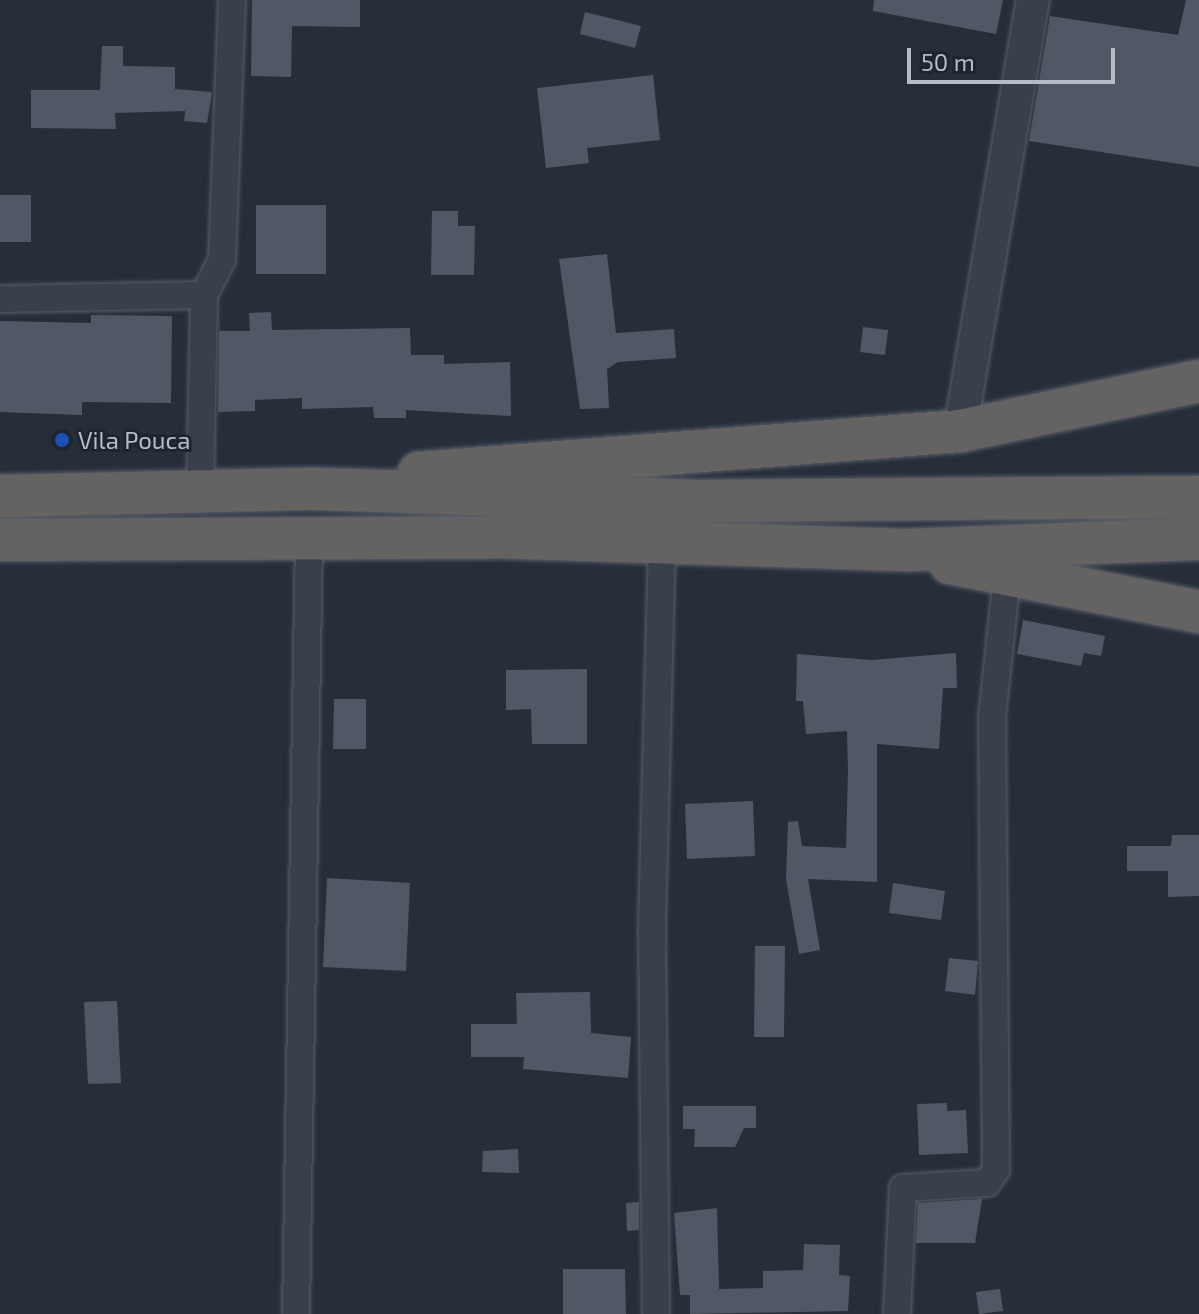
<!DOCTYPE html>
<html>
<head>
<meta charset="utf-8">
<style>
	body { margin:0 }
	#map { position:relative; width:1199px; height:1314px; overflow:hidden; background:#272e3a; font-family:"Exo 2",sans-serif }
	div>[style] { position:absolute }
	.building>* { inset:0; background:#505865 }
	.roads { filter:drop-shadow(0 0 2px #585e69) drop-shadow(0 0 2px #585e69) }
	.minor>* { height:26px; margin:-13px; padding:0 13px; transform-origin:13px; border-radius:13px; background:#3a404b }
	.tertiary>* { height:32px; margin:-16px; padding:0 16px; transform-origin:16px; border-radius:16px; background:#3a404b }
	.trunk>* { height:42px; margin:-21px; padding:0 21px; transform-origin:21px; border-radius:21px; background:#646361 }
	.dots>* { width:22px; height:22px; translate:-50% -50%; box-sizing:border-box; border:4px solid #1f2530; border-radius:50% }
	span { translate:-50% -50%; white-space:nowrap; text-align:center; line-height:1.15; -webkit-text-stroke:6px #1f2530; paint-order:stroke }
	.poi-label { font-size:24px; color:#b6bbc6 }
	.left { translate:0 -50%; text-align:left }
	.scale { position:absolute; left:907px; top:48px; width:208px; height:36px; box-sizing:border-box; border:4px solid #b6bbc6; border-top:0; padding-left:10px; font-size:24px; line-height:28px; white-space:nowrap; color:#b6bbc6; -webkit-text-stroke:6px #1f2530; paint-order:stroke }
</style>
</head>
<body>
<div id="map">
	<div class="building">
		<div style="clip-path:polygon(252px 0,360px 0,360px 27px,292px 26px,291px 77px,251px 76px)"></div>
		<div style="clip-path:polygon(874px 0,1003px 0,996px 34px,873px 11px)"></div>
		<div style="clip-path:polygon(1186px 0,1199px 0,1199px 167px,1029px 141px,1050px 16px,1178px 35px)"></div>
		<div style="clip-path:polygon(585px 12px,641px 26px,635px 48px,580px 34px)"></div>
		<div style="clip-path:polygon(102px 46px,123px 46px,123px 66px,175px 67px,175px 89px,212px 92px,207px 123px,184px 121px,185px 111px,115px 113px,116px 129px,31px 128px,31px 90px,100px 90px)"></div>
		<div style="clip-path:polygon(653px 75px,660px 140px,587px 148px,589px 163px,546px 168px,537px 88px)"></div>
		<div style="clip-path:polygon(0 195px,31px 195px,31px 242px,0 242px)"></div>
		<div style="clip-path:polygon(256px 205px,326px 205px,326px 274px,256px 274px)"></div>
		<div style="clip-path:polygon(432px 211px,458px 211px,458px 226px,475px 226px,474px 275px,431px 275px)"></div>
		<div style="clip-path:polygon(607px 254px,616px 333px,674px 329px,676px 358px,618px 362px,607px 369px,609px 408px,580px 409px,559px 259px)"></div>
		<div style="clip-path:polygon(271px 312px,272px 330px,410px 328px,411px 355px,444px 355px,444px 364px,510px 362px,511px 416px,406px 410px,406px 418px,374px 418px,373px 407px,302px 409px,302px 398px,255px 400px,255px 411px,218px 412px,219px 331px,250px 331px,249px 313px)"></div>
		<div style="clip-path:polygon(91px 315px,172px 316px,171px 403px,82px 402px,82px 415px,0 412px,0 321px,91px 323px)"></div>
		<div style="clip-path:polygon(863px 327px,888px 330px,885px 355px,860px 352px)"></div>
		<div style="clip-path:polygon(1023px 620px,1105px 636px,1101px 656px,1084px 653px,1081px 666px,1017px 654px)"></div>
		<div style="clip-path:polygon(956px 653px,957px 688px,943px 688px,939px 749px,877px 744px,877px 882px,808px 879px,820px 950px,799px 954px,786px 879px,788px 822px,798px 821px,802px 846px,846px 848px,848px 769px,847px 731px,806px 734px,803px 701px,796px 701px,797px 654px,871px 660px)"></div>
		<div style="clip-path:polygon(587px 669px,587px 744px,532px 744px,531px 709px,506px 710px,506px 670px)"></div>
		<div style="clip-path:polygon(334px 699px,366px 699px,366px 749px,333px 749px)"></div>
		<div style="clip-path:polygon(753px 801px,755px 856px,687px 859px,685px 804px)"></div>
		<div style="clip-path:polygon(1172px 835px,1199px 835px,1199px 896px,1168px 897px,1168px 871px,1127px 871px,1127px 846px,1171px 846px)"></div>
		<div style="clip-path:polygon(327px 878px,410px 883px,406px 971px,323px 967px)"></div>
		<div style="clip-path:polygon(893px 883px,945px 891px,941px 920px,889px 913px)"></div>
		<div style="clip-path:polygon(755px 946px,785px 946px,784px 1037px,754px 1037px)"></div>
		<div style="clip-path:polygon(949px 958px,978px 961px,975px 995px,945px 991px)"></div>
		<div style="clip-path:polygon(590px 992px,591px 1033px,631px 1037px,628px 1078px,523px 1069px,524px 1057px,471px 1057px,471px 1024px,517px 1024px,516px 993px)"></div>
		<div style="clip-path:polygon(117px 1001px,121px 1083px,88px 1084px,84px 1002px)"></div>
		<div style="clip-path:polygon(947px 1103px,947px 1111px,966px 1110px,968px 1153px,919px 1155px,917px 1104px)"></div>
		<div style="clip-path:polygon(683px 1106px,756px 1106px,756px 1128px,744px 1128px,735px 1147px,694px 1147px,695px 1129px,683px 1129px)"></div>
		<div style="clip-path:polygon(518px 1149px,519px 1173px,482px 1172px,483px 1151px)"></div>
		<div style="clip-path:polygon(982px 1199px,975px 1243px,916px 1243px,918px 1203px)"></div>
		<div style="clip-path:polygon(639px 1202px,639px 1230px,627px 1231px,626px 1203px)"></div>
		<div style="clip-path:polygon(717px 1208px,719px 1289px,763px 1288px,763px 1271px,803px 1270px,804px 1244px,840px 1245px,839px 1275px,850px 1276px,848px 1311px,690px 1314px,690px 1295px,680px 1295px,674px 1213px)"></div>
		<div style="clip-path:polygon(563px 1269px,625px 1269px,626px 1314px,563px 1314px)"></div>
		<div style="clip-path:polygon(1000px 1289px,1003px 1311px,979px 1314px,976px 1292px)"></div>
	</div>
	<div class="roads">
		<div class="minor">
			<div style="left:0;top:299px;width:204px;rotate:-1.1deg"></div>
			<div style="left:200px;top:492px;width:197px;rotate:-88.8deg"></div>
			<div style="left:204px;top:295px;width:39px;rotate:-63deg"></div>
			<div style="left:222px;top:260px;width:260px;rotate:-87.8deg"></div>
			<div style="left:296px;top:1314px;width:778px;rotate:-89.04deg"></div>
			<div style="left:656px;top:1314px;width:389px;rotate:-90.6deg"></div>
			<div style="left:652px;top:925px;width:384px;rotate:-88.5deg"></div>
			<div style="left:897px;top:1314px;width:126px;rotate:-87.3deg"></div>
			<div style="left:903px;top:1188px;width:84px;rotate:-3.4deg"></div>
			<div style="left:987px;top:1183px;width:16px;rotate:-55deg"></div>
			<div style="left:996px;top:1170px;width:452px;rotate:-90.5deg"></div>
			<div style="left:992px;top:718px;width:144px;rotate:-84deg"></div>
		</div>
		<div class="tertiary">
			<div style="left:960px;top:431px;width:437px;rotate:-80.4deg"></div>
		</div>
		<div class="trunk">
			<div style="left:419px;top:473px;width:543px;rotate:-4.44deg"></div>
			<div style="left:960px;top:431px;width:244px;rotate:-11.8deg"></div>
			<div style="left:0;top:496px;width:315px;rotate:-1.3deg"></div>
			<div style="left:315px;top:489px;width:384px;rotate:1.8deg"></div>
			<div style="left:699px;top:501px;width:500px;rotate:-0.46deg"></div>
			<div style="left:0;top:540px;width:492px;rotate:-0.3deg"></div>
			<div style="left:492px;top:537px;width:415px;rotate:1.8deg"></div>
			<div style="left:907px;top:550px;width:292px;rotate:-2.2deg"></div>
			<div style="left:950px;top:563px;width:254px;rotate:11.1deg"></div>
		</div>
	</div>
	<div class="dots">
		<div style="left:62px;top:440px;background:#1a4fb4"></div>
	</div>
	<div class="poi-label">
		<span class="left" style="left:78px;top:440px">Vila Pouca</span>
	</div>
	<div class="scale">50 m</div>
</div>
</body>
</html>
